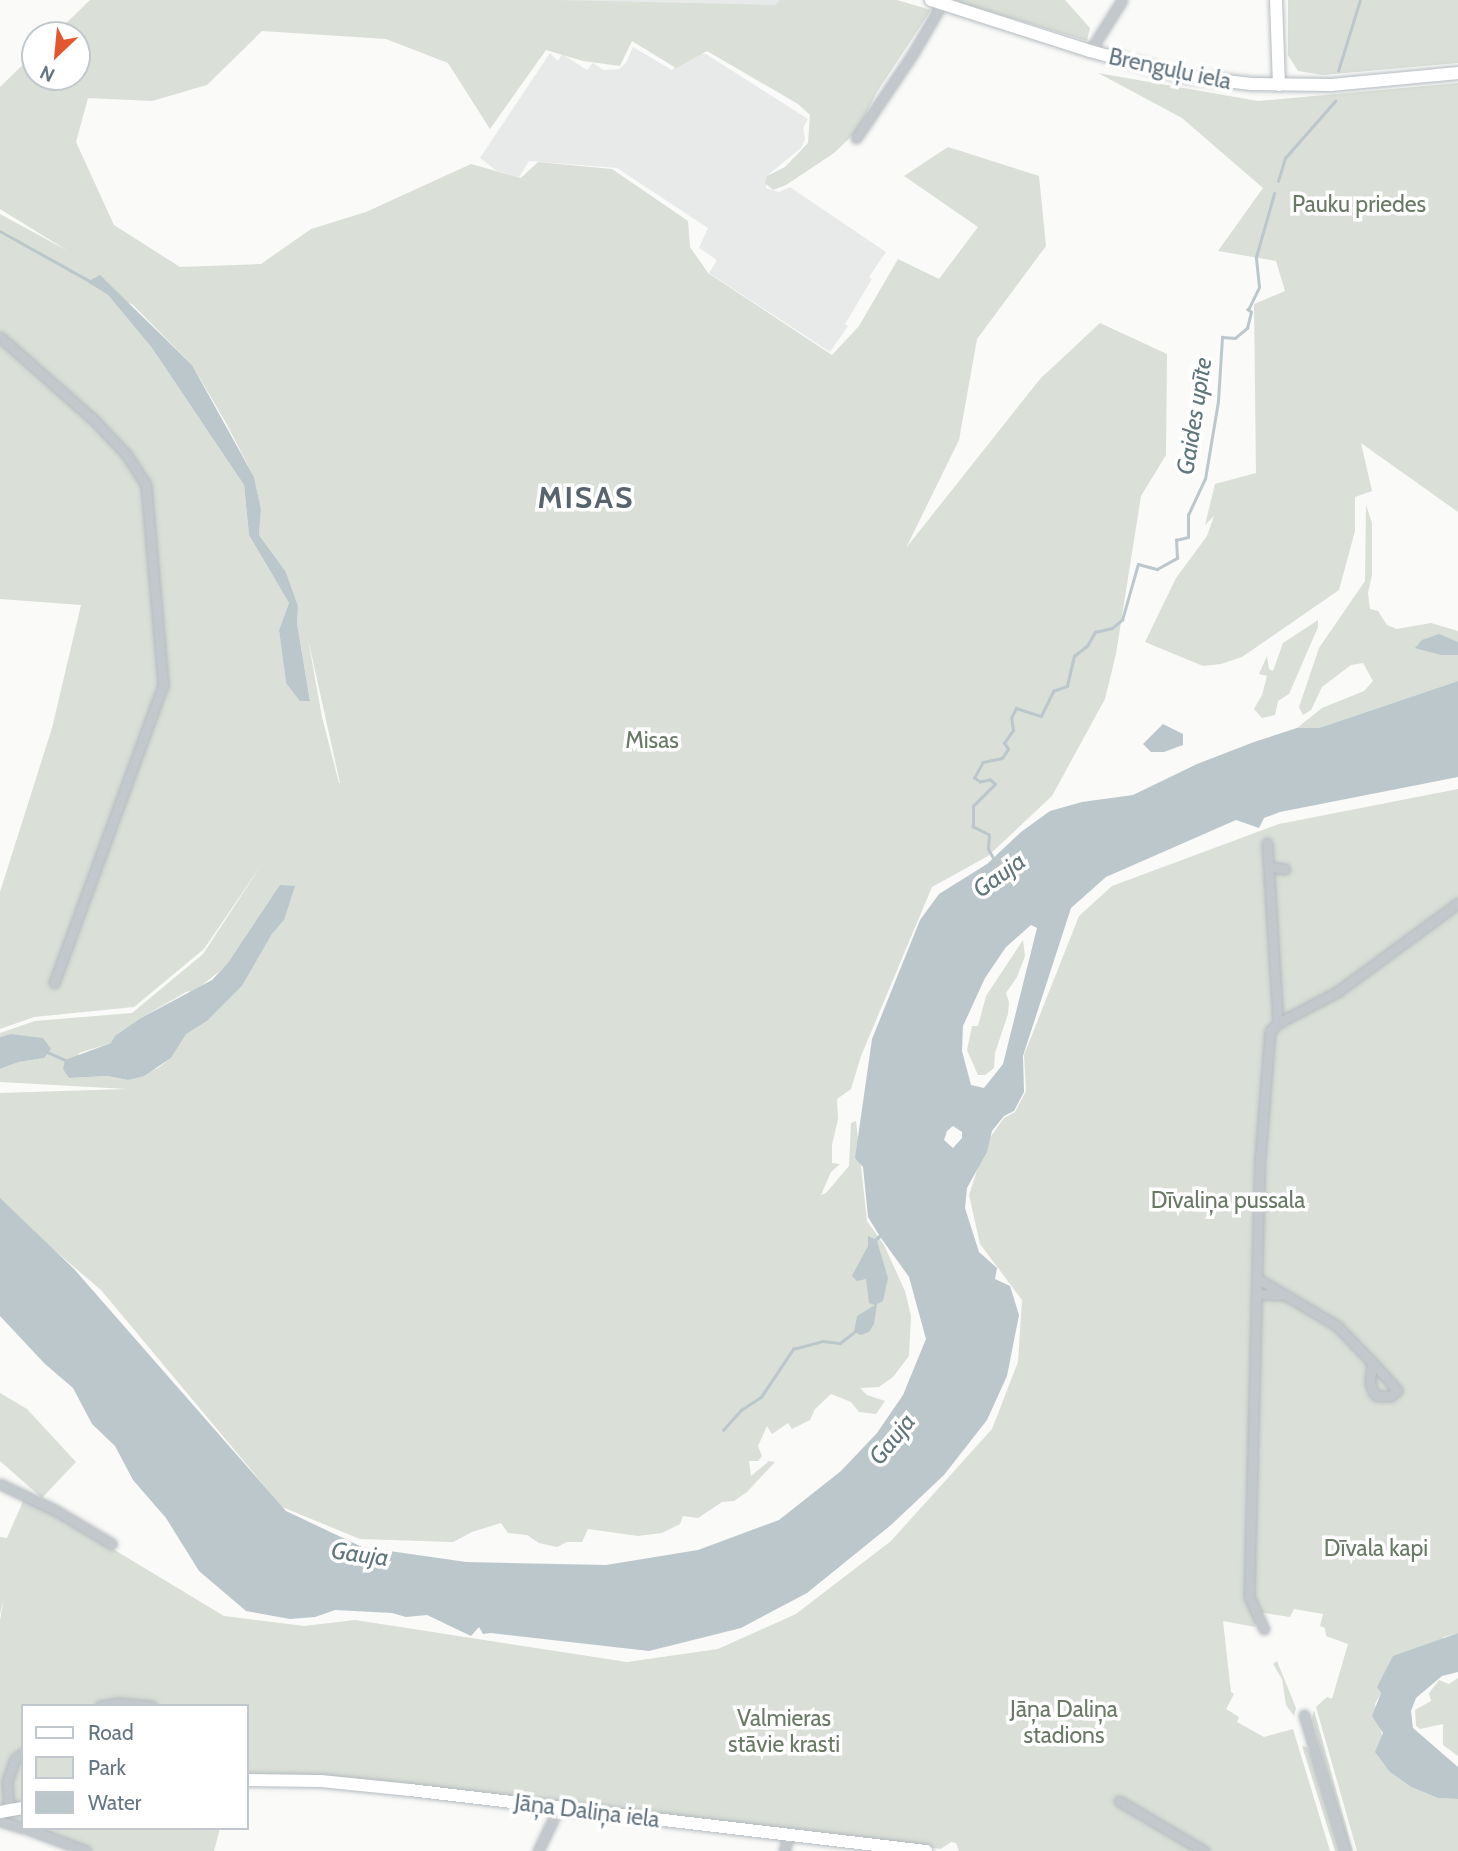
<!DOCTYPE html>
<html>
<head>
<meta charset="utf-8">
<style>
	body { margin:0 }
	#map { position:relative; width:1458px; height:1851px; overflow:hidden; background:#fafaf8; font-family:Cabin,sans-serif }
	div>[style] { position:absolute }
	.built>* { inset:0; background:#e8e9e9 }
	.green>* { inset:0; background:#dadfd7 }
	.water>* { inset:0; background:#bbc7cb }
	.stream>* { height:2.5px; margin:-1.25px; padding:0 1.25px; transform-origin:1.25px; border-radius:1.25px; background:#bbc7cb }
	.roads { filter:drop-shadow(0 0 2px #b3babf) drop-shadow(0 0 2px #b3babf) }
	.street>* { height:9px; margin:-4.5px; padding:0 4.5px; transform-origin:4.5px; border-radius:4.5px; background:#c3c8cc }
	.secondary>* { height:12px; margin:-6px; padding:0 6px; transform-origin:6px; border-radius:6px; background:#fff }
	span { translate:-50% -50%; white-space:nowrap; text-align:center; line-height:1.15; -webkit-text-stroke:7px #fff; paint-order:stroke }
	.street-label { font-size:23px; color:#657683 }
	.park-label { font-size:23px; color:#687a64 }
	.water-label { font-size:24px; color:#60757c; font-style:italic }
	.district-label { font-size:30px; color:#57646e; font-weight:700; letter-spacing:2px }
	.legend { position:absolute; left:21px; top:1704px; width:228px; height:126px; box-sizing:border-box; background:#fff; border:2px solid #c1c8cd; margin:0; padding:9px 12px; list-style:none; font-size:21px; color:#657683 }
	.legend li { display:flex; align-items:center; gap:14px; height:35px }
	.legend b { width:35px; border:2px solid #c1c8cd }
	.north { position:absolute; left:21px; top:21px; width:70px; height:70px; box-sizing:border-box; background:#fff; border:2px solid #c1c8cd; border-radius:50%; rotate:206deg; font-size:19px; font-weight:700; line-height:28px; text-align:center; color:#657683 }
	.north::after { content:''; display:block; margin:auto; width:24px; height:32px; background:#e4572e; clip-path:polygon(50% 0,100% 100%,50% 72%,0 100%) }
</style>
</head>
<body>
<div id="map">
	<div class="built">
		<div style="clip-path:polygon(533px 0,780px 0,775px 6px)"></div>
		<div style="clip-path:polygon(633px 47px,672px 70px,683px 54px,706px 54px,808px 119px,803px 128px,805px 139px,801px 148px,769px 174px,766px 188px,779px 192px,790px 187px,886px 252px,869px 277px,872px 279px,845px 324px,848px 326px,830px 352px,709px 273px,717px 260px,699px 248px,708px 228px,617px 168px,529px 161px,519px 177px,497px 171px,480px 158px,550px 53px,558px 61px,562px 54px,587px 70px,593px 63px,603px 70px,619px 69px,626px 63px)"></div>
	</div>
	<div class="green">
		<div style="clip-path:polygon(evenodd,90px 0,557px 0,775px 5px,780px 0,897px 0,931px 10px,877px 92px,858px 130px,834px 153px,786px 185px,773px 190px,765px 183px,767px 176px,785px 167px,808px 143px,810px 115px,798px 104px,707px 51px,676px 68px,632px 41px,620px 66px,583px 61px,546px 50px,490px 129px,448px 63px,386px 39px,262px 31px,207px 85px,152px 101px,88px 98px,76px 142px,114px 225px,180px 267px,261px 264px,311px 229px,366px 212px,471px 164px,521px 178px,538px 162px,612px 169px,688px 221px,690px 247px,708px 273px,832px 355px,859px 326px,898px 259px,939px 279px,978px 227px,904px 176px,948px 147px,1039px 176px,1046px 246px,977px 339px,959px 440px,906px 548px,1040px 379px,1100px 323px,1167px 354px,1166px 455px,1141px 496px,1116px 654px,1105px 699px,1052px 796px,988px 856px,932px 887px,861px 1056px,851px 1089px,837px 1099px,838px 1119px,832px 1145px,832px 1163px,840px 1164px,831px 1172px,821px 1195px,826px 1193px,849px 1166px,851px 1123px,856px 1121px,867px 1221px,884px 1245px,905px 1291px,911px 1316px,909px 1356px,893px 1377px,879px 1387px,860px 1388px,867px 1395px,885px 1401px,876px 1414px,859px 1412px,851px 1402px,831px 1394px,815px 1409px,810px 1420px,792px 1429px,788px 1423px,772px 1434px,767px 1426px,758px 1446px,762px 1456px,758px 1461px,749px 1461px,751px 1476px,769px 1461px,775px 1462px,747px 1492px,734px 1501px,722px 1502px,698px 1518px,683px 1516px,680px 1524px,662px 1533px,638px 1536px,588px 1529px,582px 1542px,567px 1542px,557px 1547px,539px 1543px,527px 1535px,508px 1533px,501px 1523px,472px 1532px,453px 1542px,360px 1539px,282px 1507px,101px 1290px,0 1204px,0 1093px,127px 1089px,0 1082px,0 1069px,19px 1062px,44px 1058px,10px 1034px,0 1037px,0 1033px,35px 1021px,132px 1013px,203px 954px,262px 864px,204px 949px,134px 1007px,34px 1017px,0 1029px,0 892px,52px 728px,81px 605px,0 599px,0 214px,68px 251px,0 209px,0 87px,35px 53px,35px 77px,77px 77px,77px 35px,54px 35px,90px 0,87px 282px,133px 305px,192px 365px,226px 423px,254px 477px,261px 509px,259px 535px,286px 572px,298px 606px,297px 623px,310px 700px,286px 683px,279px 630px,289px 603px,249px 535px,244px 485px,152px 348px,108px 295px,87px 282px,90px 0,308px 639px,340px 783px,339px 783px,322px 717px,308px 639px,90px 0,284px 920px,272px 934px,242px 986px,207px 1021px,186px 1033px,171px 1058px,158px 1068px,128px 1080px,107px 1076px,69px 1078px,79px 1053px,111px 1043px,141px 1018px,186px 992px,196px 990px,284px 920px)"></div>
		<div style="clip-path:polygon(951px 0,1065px 0,1090px 28px,1087px 41px)"></div>
		<div style="clip-path:polygon(1288px 0,1458px 0,1458px 63px,1323px 75px,1298px 71px,1288px 55px)"></div>
		<div style="clip-path:polygon(1098px 73px,1258px 101px,1458px 83px,1458px 512px,1361px 443px,1372px 491px,1355px 497px,1355px 531px,1339px 590px,1242px 657px,1221px 664px,1203px 666px,1145px 642px,1176px 578px,1207px 536px,1214px 516px,1205px 525px,1215px 484px,1256px 473px,1254px 304px,1285px 291px,1276px 261px,1218px 251px,1263px 188px,1182px 118px)"></div>
		<div style="clip-path:polygon(1366px 505px,1372px 523px,1372px 575px,1368px 593px,1370px 609px,1378px 611px,1387px 625px,1397px 629px,1431px 623px,1458px 631px,1458px 681px,1319px 728px,1297px 728px,1322px 708px,1364px 691px,1373px 681px,1363px 663px,1351px 665px,1322px 687px,1311px 710px,1303px 715px,1299px 707px,1319px 648px,1365px 581px)"></div>
		<div style="clip-path:polygon(1318px 620px,1318px 627px,1289px 694px,1278px 701px,1275px 715px,1262px 718px,1254px 709px,1262px 695px,1267px 676px,1259px 674px,1267px 656px,1269px 669px,1273px 671px,1283px 643px)"></div>
		<div style="clip-path:polygon(1458px 789px,1458px 1633px,1444px 1637px,1381px 1693px,1375px 1704px,1390px 1772px,1411px 1787px,1438px 1798px,1458px 1799px,1458px 1851px,1357px 1851px,1316px 1707px,1327px 1697px,1332px 1699px,1348px 1644px,1326px 1636px,1325px 1628px,1320px 1626px,1323px 1614px,1294px 1609px,1290px 1617px,1258px 1612px,1255px 1627px,1223px 1621px,1231px 1692px,1234px 1694px,1226px 1709px,1239px 1717px,1237px 1722px,1264px 1737px,1293px 1729px,1330px 1851px,959px 1851px,956px 1843px,951px 1842px,941px 1849px,559px 1807px,247px 1780px,247px 1706px,23px 1706px,23px 1828px,0 1821px,0 1620px,4px 1598px,0 1614px,0 1537px,7px 1538px,24px 1499px,55px 1514px,224px 1616px,304px 1626px,355px 1620px,627px 1662px,718px 1649px,796px 1614px,891px 1541px,992px 1429px,1018px 1362px,1022px 1300px,980px 1244px,969px 1195px,986px 1143px,1004px 1118px,1015px 1112px,1026px 1091px,1024px 1055px,1079px 916px,1112px 886px,1279px 824px)"></div>
		<div style="clip-path:polygon(1023px 940px,1025px 956px,1017px 977px,1006px 993px,1009px 1002px,1008px 1014px,995px 1053px,994px 1068px,985px 1075px,978px 1075px,967px 1050px,972px 1026px,978px 1026px,986px 996px)"></div>
		<div style="clip-path:polygon(0 1393px,27px 1409px,76px 1462px,42px 1498px,0 1461px)"></div>
		<div style="clip-path:polygon(1277px 1661px,1296px 1708px,1294px 1716px,1286px 1705px,1282px 1679px,1273px 1664px)"></div>
		<div style="clip-path:polygon(1458px 1678px,1458px 1756px,1443px 1745px,1443px 1724px,1420px 1729px,1416px 1726px,1415px 1710px,1431px 1701px,1429px 1693px,1439px 1680px,1449px 1684px)"></div>
		<div style="clip-path:polygon(1314px 1710px,1353px 1851px,1349px 1851px,1312px 1718px)"></div>
		<div style="clip-path:polygon(1302px 1746px,1307px 1747px,1312px 1758px,1340px 1851px,1335px 1851px)"></div>
		<div style="clip-path:polygon(25px 1828px,220px 1828px,214px 1851px,86px 1851px)"></div>
	</div>
	<div class="water">
		<div style="clip-path:polygon(100px 275px,192px 365px,254px 477px,261px 509px,259px 535px,286px 572px,298px 606px,297px 623px,310px 701px,300px 701px,286px 683px,279px 630px,289px 603px,249px 535px,244px 485px,152px 348px,108px 295px,87px 282px)"></div>
		<div style="clip-path:polygon(1439px 634px,1458px 642px,1458px 655px,1441px 655px,1415px 648px,1422px 640px)"></div>
		<div style="clip-path:polygon(evenodd,1458px 681px,1458px 777px,1280px 812px,1264px 818px,1259px 828px,1236px 820px,1106px 877px,1071px 908px,1023px 1056px,1024px 1092px,1014px 1111px,1004px 1116px,992px 1131px,987px 1152px,967px 1188px,965px 1208px,979px 1252px,997px 1268px,995px 1279px,1010px 1286px,1019px 1315px,1007px 1376px,987px 1420px,944px 1475px,891px 1525px,807px 1593px,741px 1628px,649px 1651px,491px 1633px,483px 1634px,479px 1627px,471px 1636px,427px 1615px,406px 1617px,392px 1613px,335px 1610px,315px 1617px,290px 1619px,246px 1611px,199px 1571px,166px 1518px,133px 1480px,115px 1446px,92px 1424px,73px 1388px,45px 1364px,0 1316px,0 1198px,74px 1269px,286px 1511px,362px 1547px,466px 1562px,606px 1565px,698px 1550px,779px 1520px,841px 1471px,877px 1433px,903px 1395px,926px 1339px,909px 1277px,881px 1238px,877px 1241px,888px 1278px,883px 1301px,877px 1304px,874px 1324px,869px 1332px,861px 1335px,854px 1332px,857px 1316px,875px 1305px,869px 1303px,866px 1279px,857px 1281px,852px 1276px,868px 1246px,868px 1236px,874px 1239px,879px 1235px,868px 1217px,863px 1167px,855px 1158px,872px 1039px,920px 920px,939px 894px,987px 864px,1021px 832px,1050px 811px,1082px 802px,1133px 795px,1197px 764px,1254px 742px,1297px 728px,1319px 728px,1458px 681px,1031px 925px,1037px 928px,1003px 1064px,984px 1088px,971px 1085px,962px 1051px,963px 1026px,985px 978px,1006px 947px,1031px 925px,1458px 681px,953px 1126px,962px 1132px,962px 1138px,953px 1148px,944px 1140px,947px 1131px,953px 1126px)"></div>
		<div style="clip-path:polygon(1163px 724px,1183px 734px,1183px 745px,1164px 752px,1151px 752px,1143px 744px)"></div>
		<div style="clip-path:polygon(280px 885px,295px 886px,284px 920px,272px 934px,242px 986px,207px 1021px,186px 1034px,171px 1058px,144px 1076px,128px 1080px,107px 1076px,69px 1078px,63px 1069px,65px 1060px,111px 1043px,115px 1036px,141px 1018px,212px 980px,228px 963px)"></div>
		<div style="clip-path:polygon(10px 1034px,43px 1038px,51px 1049px,44px 1058px,19px 1062px,0 1069px,0 1037px)"></div>
		<div style="clip-path:polygon(1458px 1633px,1458px 1672px,1442px 1676px,1416px 1698px,1411px 1711px,1413px 1728px,1458px 1767px,1458px 1799px,1438px 1798px,1411px 1787px,1390px 1772px,1375px 1752px,1383px 1733px,1372px 1716px,1381px 1693px,1377px 1687px,1393px 1656px)"></div>
	</div>
	<div class="stream">
		<div style="left:1338px;top:71px;width:74px;rotate:-72.8deg"></div>
		<div style="left:1278px;top:181px;width:24px;rotate:-73deg"></div>
		<div style="left:1285px;top:158px;width:76px;rotate:-48.7deg"></div>
		<div style="left:0;top:231px;width:101px;rotate:29.1deg"></div>
		<div style="left:994px;top:860px;width:13px;rotate:-119deg"></div>
		<div style="left:988px;top:849px;width:14px;rotate:-86deg"></div>
		<div style="left:989px;top:835px;width:18px;rotate:-153deg"></div>
		<div style="left:973px;top:827px;width:21px;rotate:-90deg"></div>
		<div style="left:973px;top:806px;width:31px;rotate:-45deg"></div>
		<div style="left:995px;top:784px;width:6px;rotate:-141deg"></div>
		<div style="left:990px;top:780px;width:10px;rotate:169deg"></div>
		<div style="left:980px;top:782px;width:7px;rotate:-146deg"></div>
		<div style="left:974px;top:778px;width:18px;rotate:-61deg"></div>
		<div style="left:983px;top:762px;width:19px;rotate:-12deg"></div>
		<div style="left:1002px;top:758px;width:11px;rotate:-56deg"></div>
		<div style="left:1008px;top:749px;width:7px;rotate:-124deg"></div>
		<div style="left:1004px;top:743px;width:16px;rotate:-55deg"></div>
		<div style="left:1013px;top:730px;width:12px;rotate:-99deg"></div>
		<div style="left:1011px;top:718px;width:11px;rotate:-63deg"></div>
		<div style="left:1016px;top:708px;width:26px;rotate:18deg"></div>
		<div style="left:1041px;top:716px;width:28px;rotate:-64deg"></div>
		<div style="left:1053px;top:691px;width:15px;rotate:-20deg"></div>
		<div style="left:1067px;top:686px;width:31px;rotate:-77deg"></div>
		<div style="left:1074px;top:656px;width:16px;rotate:-38deg"></div>
		<div style="left:1087px;top:646px;width:16px;rotate:-60deg"></div>
		<div style="left:1095px;top:632px;width:17px;rotate:-13deg"></div>
		<div style="left:1112px;top:628px;width:13px;rotate:-39deg"></div>
		<div style="left:1122px;top:620px;width:58px;rotate:-74.1deg"></div>
		<div style="left:1138px;top:564px;width:20px;rotate:15deg"></div>
		<div style="left:1157px;top:569px;width:23px;rotate:-29deg"></div>
		<div style="left:1177px;top:558px;width:18px;rotate:-93deg"></div>
		<div style="left:1176px;top:540px;width:12px;rotate:-14deg"></div>
		<div style="left:1188px;top:537px;width:22px;rotate:-90deg"></div>
		<div style="left:1188px;top:515px;width:40px;rotate:-65deg"></div>
		<div style="left:1205px;top:479px;width:79px;rotate:-80.5deg"></div>
		<div style="left:1218px;top:401px;width:64px;rotate:-86.4deg"></div>
		<div style="left:1222px;top:337px;width:13px;rotate:4deg"></div>
		<div style="left:1235px;top:338px;width:16px;rotate:-40deg"></div>
		<div style="left:1247px;top:328px;width:16px;rotate:-76deg"></div>
		<div style="left:1251px;top:312px;width:4px;rotate:-146deg"></div>
		<div style="left:1248px;top:310px;width:25px;rotate:-64deg"></div>
		<div style="left:1259px;top:287px;width:30px;rotate:-96deg"></div>
		<div style="left:1256px;top:257px;width:66px;rotate:-74.1deg"></div>
		<div style="left:45px;top:1051px;width:22px;rotate:24deg"></div>
		<div style="left:723px;top:1430px;width:27px;rotate:-48deg"></div>
		<div style="left:741px;top:1410px;width:24px;rotate:-33deg"></div>
		<div style="left:761px;top:1397px;width:58px;rotate:-56.3deg"></div>
		<div style="left:793px;top:1349px;width:31px;rotate:-15deg"></div>
		<div style="left:823px;top:1341px;width:17px;rotate:7deg"></div>
		<div style="left:840px;top:1343px;width:18px;rotate:-38deg"></div>
	</div>
	<div class="roads">
		<div class="street">
			<div style="left:1090px;top:51px;width:60px;rotate:-57.9deg"></div>
			<div style="left:856px;top:138px;width:100px;rotate:-56deg"></div>
			<div style="left:912px;top:55px;width:64px;rotate:-59.8deg"></div>
			<div style="left:0;top:337px;width:124px;rotate:41.4deg"></div>
			<div style="left:93px;top:419px;width:48px;rotate:46.7deg"></div>
			<div style="left:126px;top:454px;width:37px;rotate:57deg"></div>
			<div style="left:146px;top:485px;width:201px;rotate:85.1deg"></div>
			<div style="left:163px;top:685px;width:317px;rotate:110.1deg"></div>
			<div style="left:1267px;top:843px;width:180px;rotate:86.5deg"></div>
			<div style="left:1269px;top:867px;width:16px;rotate:7deg"></div>
			<div style="left:1258px;top:1279px;width:92px;rotate:30.7deg"></div>
			<div style="left:1337px;top:1326px;width:46px;rotate:45.9deg"></div>
			<div style="left:1369px;top:1359px;width:4px;rotate:45deg"></div>
			<div style="left:1372px;top:1362px;width:38px;rotate:48deg"></div>
			<div style="left:1397px;top:1390px;width:8px;rotate:135deg"></div>
			<div style="left:1391px;top:1396px;width:14px;rotate:180deg"></div>
			<div style="left:1377px;top:1396px;width:6px;rotate:-135deg"></div>
			<div style="left:1373px;top:1392px;width:9px;rotate:-108deg"></div>
			<div style="left:1370px;top:1383px;width:21px;rotate:-85deg"></div>
			<div style="left:1257px;top:1294px;width:27px;rotate:2deg"></div>
			<div style="left:0;top:1484px;width:61px;rotate:25.3deg"></div>
			<div style="left:55px;top:1510px;width:66px;rotate:30.8deg"></div>
			<div style="left:1264px;top:1629px;width:35px;rotate:-115deg"></div>
			<div style="left:1249px;top:1597px;width:440px;rotate:-88.6deg"></div>
			<div style="left:1260px;top:1157px;width:126px;rotate:-85.5deg"></div>
			<div style="left:1270px;top:1031px;width:11px;rotate:-45deg"></div>
			<div style="left:1278px;top:1023px;width:67px;rotate:-27.7deg"></div>
			<div style="left:1337px;top:992px;width:150px;rotate:-36.3deg"></div>
			<div style="left:100px;top:1706px;width:18px;rotate:-9deg"></div>
			<div style="left:118px;top:1703px;width:34px;rotate:5deg"></div>
			<div style="left:1304px;top:1715px;width:142px;rotate:73.2deg"></div>
			<div style="left:1119px;top:1801px;width:99px;rotate:30.5deg"></div>
			<div style="left:9px;top:1810px;width:29px;rotate:-94deg"></div>
			<div style="left:7px;top:1781px;width:23px;rotate:-70deg"></div>
			<div style="left:15px;top:1759px;width:10px;rotate:-37deg"></div>
			<div style="left:0;top:1821px;width:24px;rotate:17deg"></div>
			<div style="left:25px;top:1828px;width:65px;rotate:20.7deg"></div>
			<div style="left:538px;top:1851px;width:49px;rotate:-64.5deg"></div>
			<div style="left:784px;top:1851px;width:17px;rotate:-73deg"></div>
		</div>
		<div class="secondary">
			<div style="left:931px;top:0;width:167px;rotate:17.8deg"></div>
			<div style="left:1090px;top:51px;width:96px;rotate:15deg"></div>
			<div style="left:1183px;top:76px;width:69px;rotate:6.6deg"></div>
			<div style="left:1252px;top:84px;width:79px;rotate:0.7deg"></div>
			<div style="left:1331px;top:85px;width:128px;rotate:-5.4deg"></div>
			<div style="left:1276px;top:0;width:85px;rotate:88deg"></div>
			<div style="left:247px;top:1780px;width:74px;rotate:0.8deg"></div>
			<div style="left:321px;top:1781px;width:89px;rotate:5.8deg"></div>
			<div style="left:410px;top:1790px;width:520px;rotate:6.74deg"></div>
			<div style="left:0;top:1812px;width:23px;rotate:-10deg"></div>
		</div>
	</div>
	<div class="street-label">
		<span style="left:1170px;top:69px;rotate:12deg">Brenguļu iela</span>
		<span style="left:587px;top:1811px;rotate:7deg">Jāņa Daliņa iela</span>
	</div>
	<div class="park-label">
		<span style="left:1359px;top:204px">Pauku priedes</span>
		<span style="left:652px;top:740px">Misas</span>
		<span style="left:1228px;top:1200px">Dīvaliņa pussala</span>
		<span style="left:1376px;top:1548px">Dīvala kapi</span>
		<span style="left:1064px;top:1722px">Jāņa Daliņa<br>stadions</span>
		<span style="left:784px;top:1731px">Valmieras<br>stāvie krasti</span>
	</div>
	<div class="water-label">
		<span style="left:1194px;top:416px;rotate:-81deg">Gaides upīte</span>
		<span style="left:999px;top:875px;rotate:-36deg">Gauja</span>
		<span style="left:892px;top:1439px;rotate:-51deg">Gauja</span>
		<span style="left:360px;top:1554px;rotate:8deg">Gauja</span>
	</div>
	<div class="district-label">
		<span style="left:586px;top:498px">MISAS</span>
	</div>
	<ul class="legend">
	<li><b style="height:9px;background:#fff"></b>Road</li>
	<li><b style="height:19px;background:#dadfd7"></b>Park</li>
	<li><b style="height:19px;background:#bbc7cb"></b>Water</li>
	</ul>
	<div class="north">N</div>
</div>
</body>
</html>
